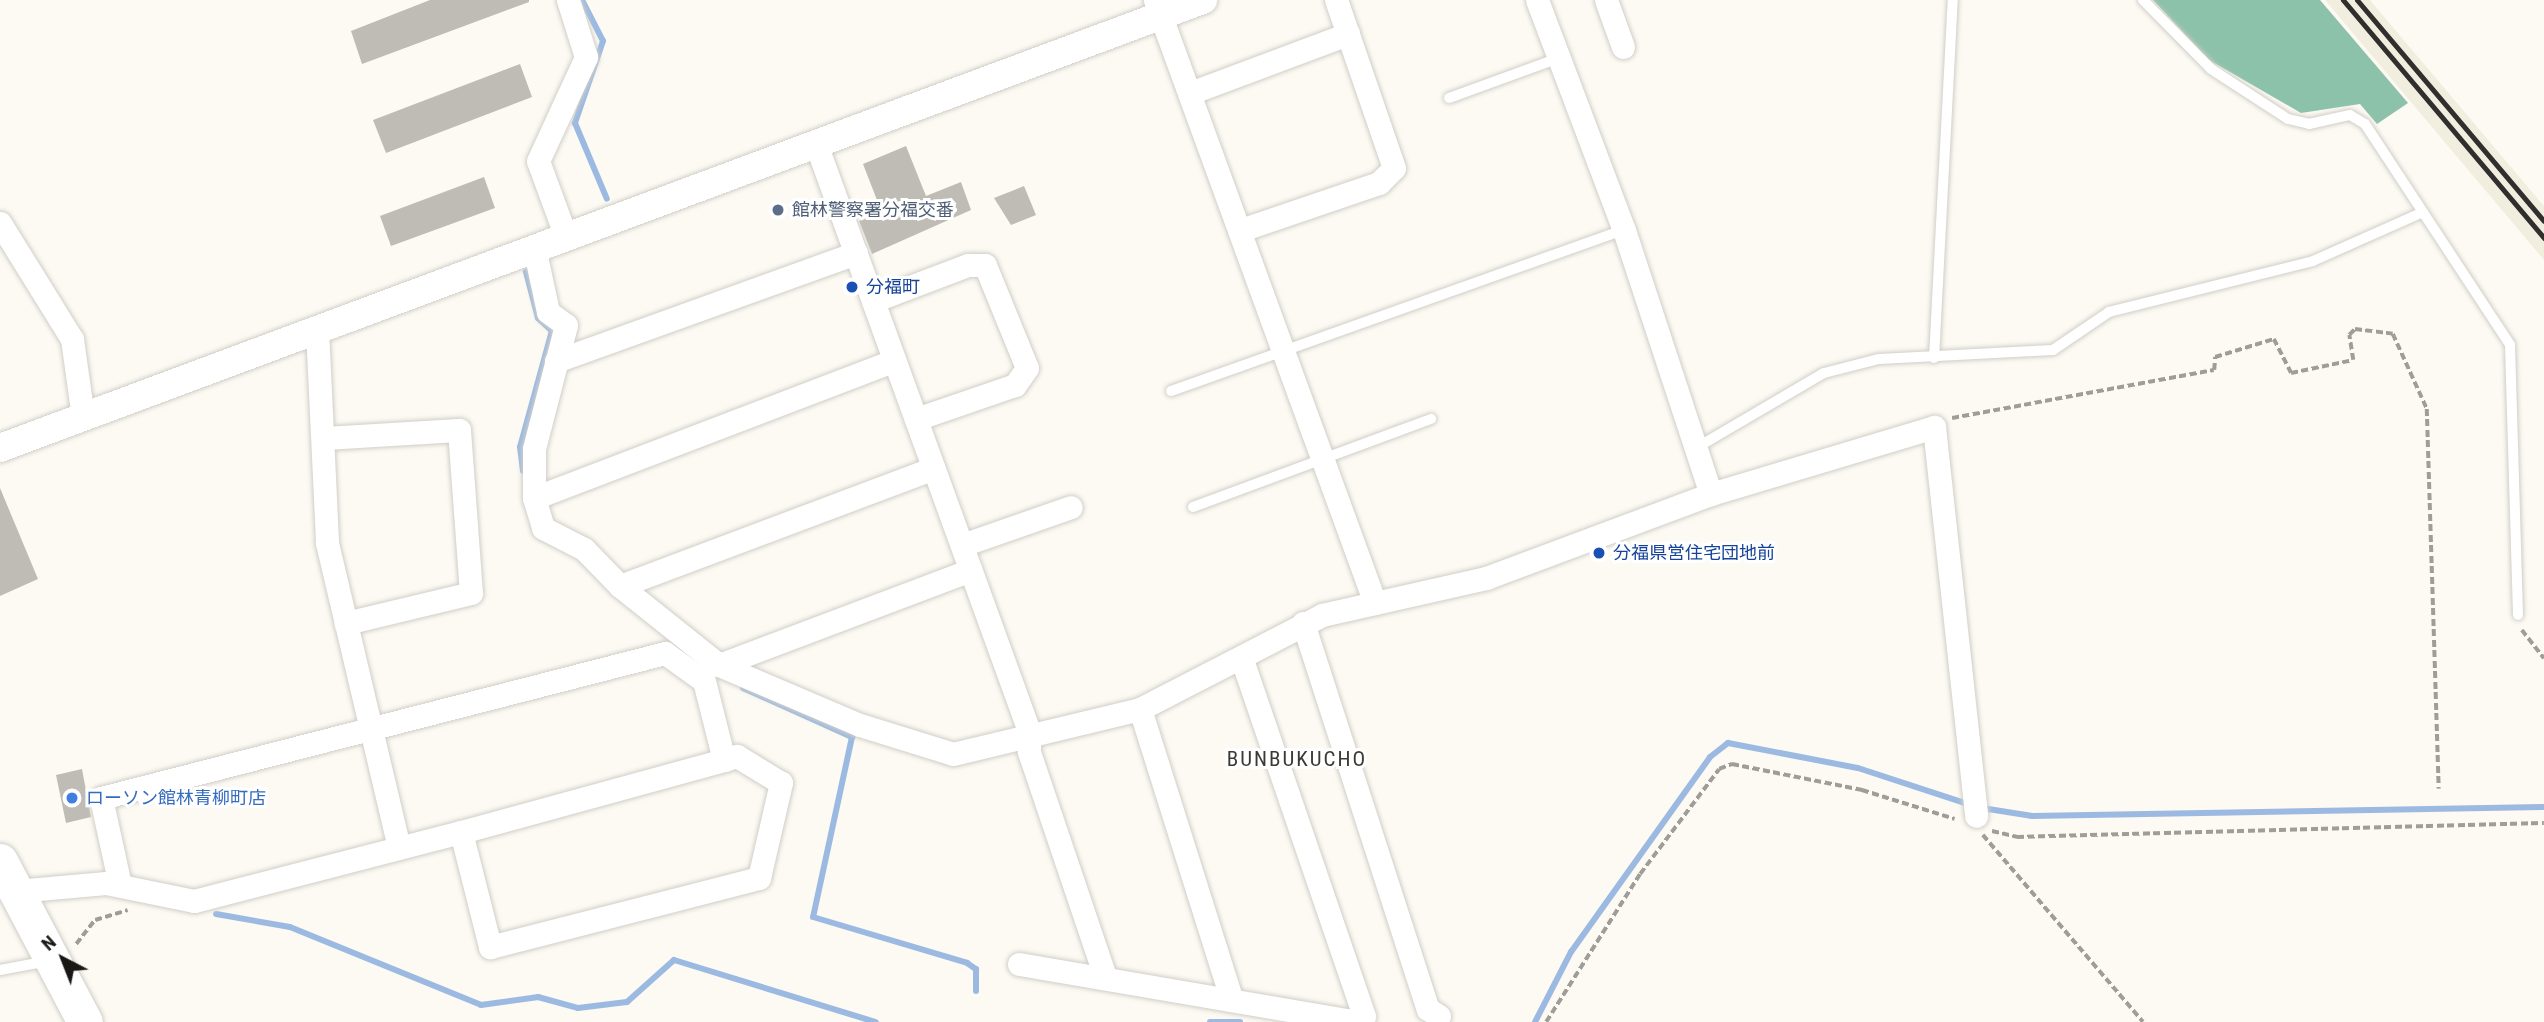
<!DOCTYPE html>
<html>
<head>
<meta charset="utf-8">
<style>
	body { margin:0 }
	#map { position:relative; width:2544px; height:1022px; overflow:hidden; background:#fcfaf3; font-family:"Roboto Condensed","Noto Sans JP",sans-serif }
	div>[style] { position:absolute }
	.built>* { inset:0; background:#f2eedf }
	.forest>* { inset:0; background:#8dc2aa }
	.stream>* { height:6px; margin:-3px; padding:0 3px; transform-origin:3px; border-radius:3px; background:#9cbae1 }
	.building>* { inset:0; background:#bebcb5 }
	.path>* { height:3.5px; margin-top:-1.75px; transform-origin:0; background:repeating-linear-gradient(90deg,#9f9d98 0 7px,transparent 0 10.5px) }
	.roads { filter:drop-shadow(0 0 2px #d0cec7) drop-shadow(0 0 2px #d0cec7) }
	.service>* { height:10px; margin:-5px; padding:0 5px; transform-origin:5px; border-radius:5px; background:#fff }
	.minor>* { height:23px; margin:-11.5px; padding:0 11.5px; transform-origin:11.5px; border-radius:11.5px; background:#fff }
	.tertiary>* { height:28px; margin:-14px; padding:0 14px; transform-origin:14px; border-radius:14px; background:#fff }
	.primary>* { height:35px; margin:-17.5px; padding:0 17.5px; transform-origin:17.5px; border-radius:17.5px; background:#fff }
	.rail>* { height:5px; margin:-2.5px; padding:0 2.5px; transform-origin:2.5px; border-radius:2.5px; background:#312f2d }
	.dots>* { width:19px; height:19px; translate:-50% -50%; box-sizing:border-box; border:4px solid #fff; border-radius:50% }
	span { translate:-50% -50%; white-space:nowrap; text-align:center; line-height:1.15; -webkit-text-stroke:6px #fff; paint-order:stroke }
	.service-label { font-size:18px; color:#4e5e75 }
	.left { translate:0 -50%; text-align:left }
	.transit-label { font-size:18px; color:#164399 }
	.shop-label { font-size:18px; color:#366cbe }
	.quarter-label { font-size:21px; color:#3b3a34; letter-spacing:2px }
	.north { position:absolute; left:28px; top:924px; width:70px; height:70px; -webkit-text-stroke:5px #fff; paint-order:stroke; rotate:318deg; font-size:19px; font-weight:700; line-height:28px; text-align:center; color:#191816 }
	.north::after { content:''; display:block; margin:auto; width:24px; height:32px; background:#191816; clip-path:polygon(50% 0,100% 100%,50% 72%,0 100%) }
</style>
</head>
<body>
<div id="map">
	<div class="built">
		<div style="clip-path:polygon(2325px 0,2370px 0,2544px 206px,2544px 260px)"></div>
	</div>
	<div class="forest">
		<div style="clip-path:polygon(2153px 0,2320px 0,2408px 103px,2377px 124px,2360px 104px,2301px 113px,2209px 60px)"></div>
	</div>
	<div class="stream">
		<div style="left:582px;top:0;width:46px;rotate:62.9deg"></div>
		<div style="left:603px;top:41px;width:87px;rotate:108.9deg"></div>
		<div style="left:575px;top:123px;width:82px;rotate:67.2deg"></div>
		<div style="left:523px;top:471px;width:24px;rotate:-97deg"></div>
		<div style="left:520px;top:447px;width:120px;rotate:-74.6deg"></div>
		<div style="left:552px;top:331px;width:19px;rotate:-137deg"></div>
		<div style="left:538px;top:318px;width:48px;rotate:-104.6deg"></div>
		<div style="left:743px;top:688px;width:120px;rotate:24.2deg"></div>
		<div style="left:852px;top:737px;width:184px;rotate:102.2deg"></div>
		<div style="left:813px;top:917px;width:161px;rotate:16.6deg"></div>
		<div style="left:967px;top:963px;width:11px;rotate:34deg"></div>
		<div style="left:976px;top:969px;width:22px;rotate:90deg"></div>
		<div style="left:1982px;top:808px;width:51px;rotate:9.1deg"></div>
		<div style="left:2032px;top:816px;width:512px;rotate:-1.01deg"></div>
		<div style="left:216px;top:914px;width:75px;rotate:10deg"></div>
		<div style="left:290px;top:927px;width:206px;rotate:22.2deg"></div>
		<div style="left:481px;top:1005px;width:58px;rotate:-8deg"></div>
		<div style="left:538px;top:997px;width:41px;rotate:15.4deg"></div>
		<div style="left:578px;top:1008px;width:49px;rotate:-7deg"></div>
		<div style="left:627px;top:1002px;width:63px;rotate:-41.8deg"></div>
		<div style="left:674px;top:960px;width:211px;rotate:17.1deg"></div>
		<div style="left:1210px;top:1022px;width:30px"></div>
		<div style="left:1535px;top:1022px;width:79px;rotate:-62.8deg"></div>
		<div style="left:1571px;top:952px;width:239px;rotate:-54.5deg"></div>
		<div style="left:1710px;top:757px;width:23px;rotate:-38deg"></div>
		<div style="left:1728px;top:743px;width:132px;rotate:10.9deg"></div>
		<div style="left:1858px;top:768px;width:116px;rotate:18.1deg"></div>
	</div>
	<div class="building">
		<div style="clip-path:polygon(430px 0,529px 0,529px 2px,362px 64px,351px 31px)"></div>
		<div style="clip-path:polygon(520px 64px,532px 97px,386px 153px,373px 120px)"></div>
		<div style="clip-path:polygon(906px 146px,926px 196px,961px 182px,971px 210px,872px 254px,859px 221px,882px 213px,863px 164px)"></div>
		<div style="clip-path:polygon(484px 177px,495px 208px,391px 246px,380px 216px)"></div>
		<div style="clip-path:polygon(1024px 186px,1036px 215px,1011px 225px,994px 198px)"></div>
		<div style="clip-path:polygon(0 488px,38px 579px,0 596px)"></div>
		<div style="clip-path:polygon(82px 769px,91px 817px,66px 823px,56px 775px)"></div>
	</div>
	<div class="path">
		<div style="left:1952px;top:418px;width:266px;rotate:-10.4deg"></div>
		<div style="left:2214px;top:370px;width:13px;rotate:-86deg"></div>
		<div style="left:2215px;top:357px;width:62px;rotate:-17deg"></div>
		<div style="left:2274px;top:339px;width:38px;rotate:63deg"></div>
		<div style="left:2291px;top:373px;width:63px;rotate:-11.8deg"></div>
		<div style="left:2353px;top:360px;width:25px;rotate:-99deg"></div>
		<div style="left:2349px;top:335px;width:8px;rotate:-45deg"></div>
		<div style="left:2355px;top:329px;width:38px;rotate:7deg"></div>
		<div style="left:2393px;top:334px;width:82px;rotate:65.6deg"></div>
		<div style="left:2427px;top:409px;width:380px;rotate:88.2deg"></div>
		<div style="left:2522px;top:630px;width:36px;rotate:52deg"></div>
		<div style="left:1992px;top:831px;width:26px;rotate:13deg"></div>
		<div style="left:2017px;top:837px;width:527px;rotate:-1.52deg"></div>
		<div style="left:1983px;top:835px;width:246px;rotate:49.4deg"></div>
		<div style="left:76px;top:944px;width:31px;rotate:-52deg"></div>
		<div style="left:95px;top:920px;width:34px;rotate:-17deg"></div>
		<div style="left:1546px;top:1022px;width:175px;rotate:-57.6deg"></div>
		<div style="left:1640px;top:874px;width:131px;rotate:-53deg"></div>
		<div style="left:1719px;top:769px;width:14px;rotate:-21deg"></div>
		<div style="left:1732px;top:764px;width:133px;rotate:11.3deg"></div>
		<div style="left:1862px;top:790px;width:97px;rotate:17.3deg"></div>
	</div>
	<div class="roads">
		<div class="service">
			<div style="left:2143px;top:0;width:97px;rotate:45.4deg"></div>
			<div style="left:2211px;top:69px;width:92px;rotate:33deg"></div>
			<div style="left:2288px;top:119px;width:22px;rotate:13deg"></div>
			<div style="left:2309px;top:124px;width:42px;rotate:-12.4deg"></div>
			<div style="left:2350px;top:115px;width:17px;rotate:31deg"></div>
			<div style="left:2365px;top:124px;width:264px;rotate:56.7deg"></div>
			<div style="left:2510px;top:345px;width:270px;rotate:88.3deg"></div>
			<div style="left:1449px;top:98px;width:117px;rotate:-20deg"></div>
			<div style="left:1934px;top:358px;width:359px;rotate:-87deg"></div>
			<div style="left:1171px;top:391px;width:481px;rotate:-19.6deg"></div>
			<div style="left:1696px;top:448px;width:148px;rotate:-30.4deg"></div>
			<div style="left:1824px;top:373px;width:57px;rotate:-14.3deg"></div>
			<div style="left:1879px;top:359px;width:174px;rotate:-3deg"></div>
			<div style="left:2053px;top:350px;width:68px;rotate:-34.2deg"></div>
			<div style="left:2109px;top:312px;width:210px;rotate:-14deg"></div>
			<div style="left:2313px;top:261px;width:118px;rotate:-24deg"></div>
			<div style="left:1193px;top:507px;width:254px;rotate:-20.3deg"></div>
			<div style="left:0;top:970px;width:49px;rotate:-10.6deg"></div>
		</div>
		<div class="minor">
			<div style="left:1155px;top:0;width:642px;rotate:69.96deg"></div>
			<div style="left:1537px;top:0;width:246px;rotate:69.3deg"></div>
			<div style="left:1624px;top:230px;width:278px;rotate:71.8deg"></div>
			<div style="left:1606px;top:0;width:50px;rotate:70.1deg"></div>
			<div style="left:1190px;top:93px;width:169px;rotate:-20.5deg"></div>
			<div style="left:816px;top:144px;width:624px;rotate:70.06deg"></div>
			<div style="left:1029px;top:731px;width:21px;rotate:90deg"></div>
			<div style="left:1029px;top:752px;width:237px;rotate:71.3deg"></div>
			<div style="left:0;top:223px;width:137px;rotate:58.2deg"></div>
			<div style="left:72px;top:339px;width:79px;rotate:82deg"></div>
			<div style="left:1241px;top:230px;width:146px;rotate:-18.8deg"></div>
			<div style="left:1379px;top:183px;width:21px;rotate:-45deg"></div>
			<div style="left:1394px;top:168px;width:178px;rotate:-109deg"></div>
			<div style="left:566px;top:237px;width:81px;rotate:-110.2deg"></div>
			<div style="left:538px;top:161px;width:115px;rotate:-65.2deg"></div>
			<div style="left:586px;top:57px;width:60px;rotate:-107.5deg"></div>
			<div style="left:534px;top:247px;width:66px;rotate:77.8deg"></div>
			<div style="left:548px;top:312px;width:22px;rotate:36deg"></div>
			<div style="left:566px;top:325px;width:128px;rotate:104.5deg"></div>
			<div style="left:534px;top:449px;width:49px;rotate:90deg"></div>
			<div style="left:534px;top:498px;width:31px;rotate:73deg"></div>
			<div style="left:543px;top:528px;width:46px;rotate:27.1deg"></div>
			<div style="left:584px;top:549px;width:52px;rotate:45.8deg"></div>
			<div style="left:620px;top:586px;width:127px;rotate:38.6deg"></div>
			<div style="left:719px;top:665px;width:153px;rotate:23.1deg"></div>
			<div style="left:860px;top:725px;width:97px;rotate:17.3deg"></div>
			<div style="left:953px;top:754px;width:192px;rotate:-13.5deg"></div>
			<div style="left:1140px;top:709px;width:205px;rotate:-27.3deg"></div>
			<div style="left:1322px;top:615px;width:168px;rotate:-12.7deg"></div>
			<div style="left:1486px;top:578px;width:240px;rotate:-20.5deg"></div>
			<div style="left:1711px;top:494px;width:233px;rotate:-16.7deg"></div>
			<div style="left:1934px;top:427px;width:391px;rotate:83.8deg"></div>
			<div style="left:873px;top:301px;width:102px;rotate:-20.8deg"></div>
			<div style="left:968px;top:265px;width:17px"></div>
			<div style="left:985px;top:265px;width:111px;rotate:67.8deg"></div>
			<div style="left:1027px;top:368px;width:21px;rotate:125deg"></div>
			<div style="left:1015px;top:385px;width:105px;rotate:161deg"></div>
			<div style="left:317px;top:329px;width:214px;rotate:87.3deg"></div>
			<div style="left:327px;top:543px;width:313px;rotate:76.7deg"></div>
			<div style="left:556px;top:361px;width:319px;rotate:-19.8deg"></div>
			<div style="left:324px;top:438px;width:135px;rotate:-3.4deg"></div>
			<div style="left:459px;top:430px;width:163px;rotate:85.8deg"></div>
			<div style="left:471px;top:593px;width:129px;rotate:166.5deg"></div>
			<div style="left:534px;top:498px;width:386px;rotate:-20.9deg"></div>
			<div style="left:962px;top:545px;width:115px;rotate:-19.2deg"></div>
			<div style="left:620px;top:586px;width:335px;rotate:-20.6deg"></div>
			<div style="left:1303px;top:623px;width:406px;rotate:72.1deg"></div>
			<div style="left:1428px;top:1009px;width:13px;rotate:32deg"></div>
			<div style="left:719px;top:665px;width:269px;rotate:-20.7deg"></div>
			<div style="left:1140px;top:709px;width:305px;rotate:72.5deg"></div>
			<div style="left:461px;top:832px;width:273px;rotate:-15.3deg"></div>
			<div style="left:16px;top:891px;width:90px;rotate:-5.1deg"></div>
			<div style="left:106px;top:883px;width:90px;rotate:11.6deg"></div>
			<div style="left:194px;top:901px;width:276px;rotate:-14.5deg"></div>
			<div style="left:461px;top:832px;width:119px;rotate:75.8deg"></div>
			<div style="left:490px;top:947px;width:278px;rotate:-14.4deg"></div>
			<div style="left:759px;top:878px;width:98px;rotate:-77deg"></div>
			<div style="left:781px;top:783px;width:52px;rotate:-148.5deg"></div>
			<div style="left:737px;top:756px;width:14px;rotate:163deg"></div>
			<div style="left:724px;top:760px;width:81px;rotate:-104.2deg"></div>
			<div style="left:704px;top:681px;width:48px;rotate:-144.3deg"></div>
			<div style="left:665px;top:653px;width:582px;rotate:165.58deg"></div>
			<div style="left:101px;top:798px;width:89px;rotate:77.7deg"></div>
			<div style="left:1019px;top:964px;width:340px;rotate:9.7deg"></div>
			<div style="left:1354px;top:1021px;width:11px;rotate:-27deg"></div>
			<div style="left:1364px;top:1016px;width:377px;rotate:-108.9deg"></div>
		</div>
		<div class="tertiary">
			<div style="left:0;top:448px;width:1284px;rotate:-20.43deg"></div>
		</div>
		<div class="primary">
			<div style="left:0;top:861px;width:182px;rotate:62.2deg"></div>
		</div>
	</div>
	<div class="rail">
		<div style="left:2343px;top:0;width:312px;rotate:49.8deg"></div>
		<div style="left:2357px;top:0;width:289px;rotate:49.8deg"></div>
	</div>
	<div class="dots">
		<div style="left:778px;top:210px;background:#5c6f8a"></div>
		<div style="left:852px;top:287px;background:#1a4fb4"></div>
		<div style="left:1599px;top:553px;background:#1a4fb4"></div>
		<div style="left:72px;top:798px;background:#3f7fe0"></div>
	</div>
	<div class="service-label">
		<span class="left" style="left:792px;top:210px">館林警察署分福交番</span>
	</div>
	<div class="transit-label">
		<span class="left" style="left:866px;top:287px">分福町</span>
		<span class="left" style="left:1613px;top:553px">分福県営住宅団地前</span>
	</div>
	<div class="shop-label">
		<span class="left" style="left:86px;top:798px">ローソン館林青柳町店</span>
	</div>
	<div class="quarter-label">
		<span style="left:1297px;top:759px">BUNBUKUCHO</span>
	</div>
	<div class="north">N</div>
</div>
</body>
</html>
